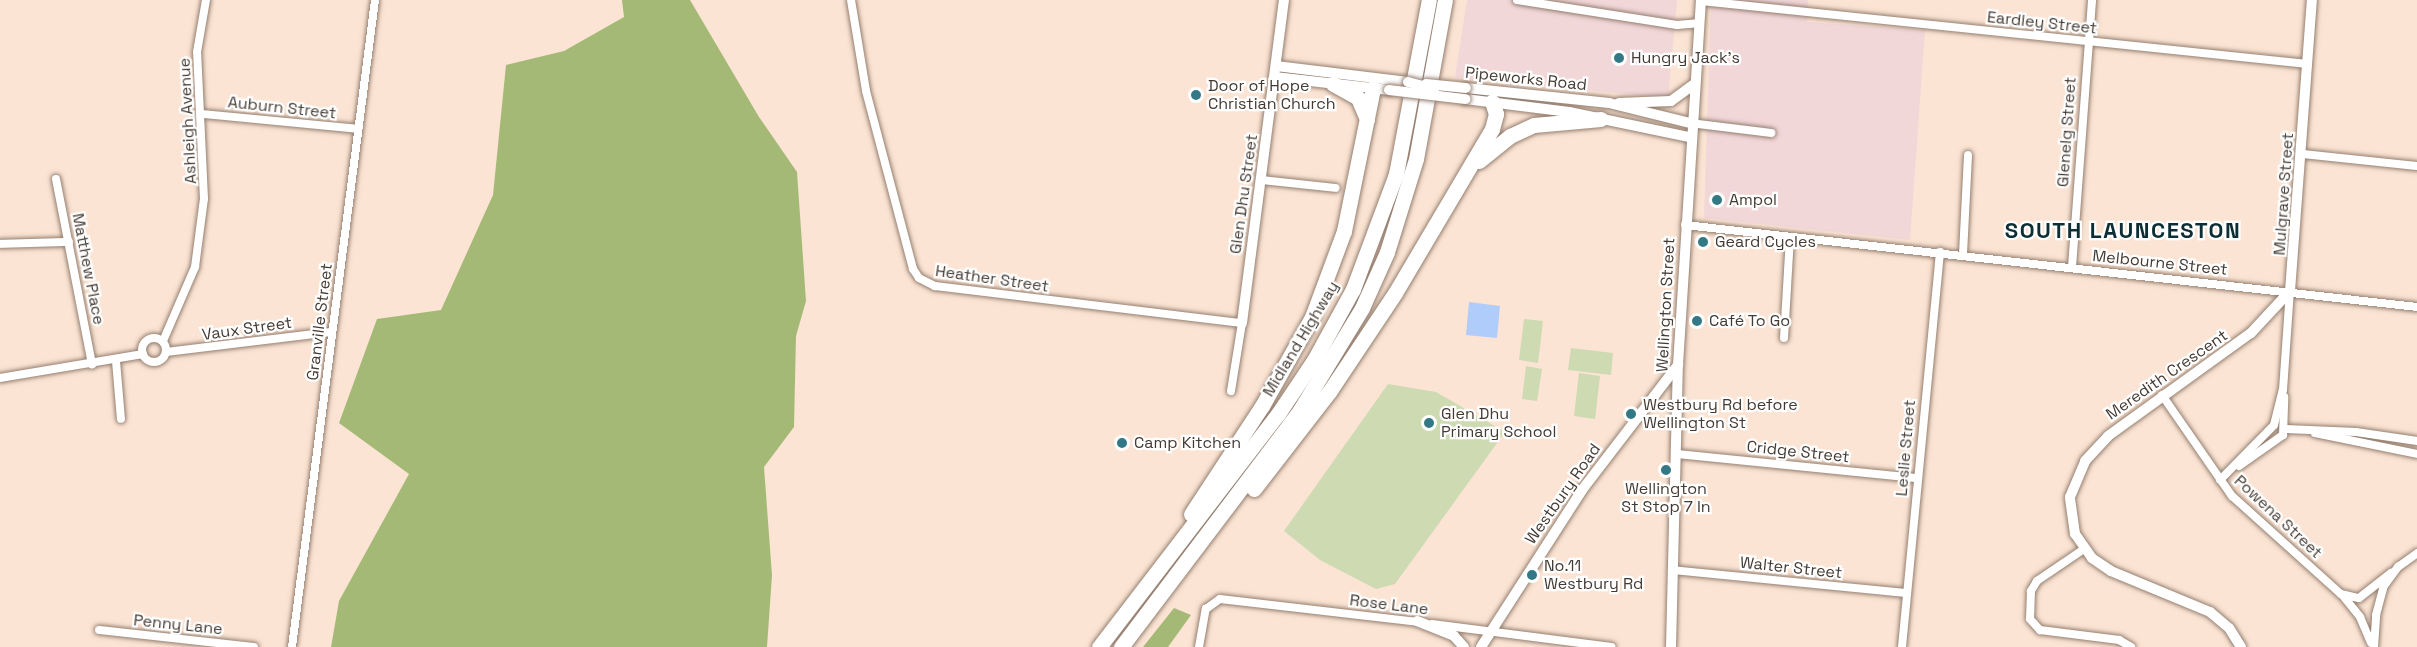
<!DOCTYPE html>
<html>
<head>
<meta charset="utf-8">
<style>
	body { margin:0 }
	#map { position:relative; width:2417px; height:647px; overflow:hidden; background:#fbe4d3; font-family:"Space Grotesk",sans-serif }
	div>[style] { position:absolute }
	.commercial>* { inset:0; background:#f2d7d9 }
	.green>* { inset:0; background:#cddab2 }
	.forest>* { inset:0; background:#a5b977 }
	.water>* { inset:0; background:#b0ccfb }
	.roads { filter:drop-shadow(0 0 2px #947f70) drop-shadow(0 0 2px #947f70) }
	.street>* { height:8px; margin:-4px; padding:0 4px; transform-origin:4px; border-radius:4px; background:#fff }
	.street>.ring { margin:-4px; padding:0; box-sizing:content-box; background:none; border:8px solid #fff; border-radius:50% }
	.secondary>* { height:10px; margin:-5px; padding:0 5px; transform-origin:5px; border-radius:5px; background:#fff }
	.highway>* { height:15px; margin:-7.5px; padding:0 7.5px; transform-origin:7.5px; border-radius:7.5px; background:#fff }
	.bridges { filter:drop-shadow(0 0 2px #947f70) drop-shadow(0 0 2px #947f70) }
	.secondary-bridge>* { height:10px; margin:-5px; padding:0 5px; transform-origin:5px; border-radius:5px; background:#fff }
	.dots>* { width:16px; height:16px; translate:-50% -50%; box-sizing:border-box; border:3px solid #fff; border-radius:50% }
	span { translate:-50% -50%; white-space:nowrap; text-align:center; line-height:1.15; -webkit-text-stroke:4.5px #fff; paint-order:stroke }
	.street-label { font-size:16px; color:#433a33 }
	.poi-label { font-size:16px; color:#433a33 }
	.left { translate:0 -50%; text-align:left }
	.district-label { font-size:22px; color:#0c2e34; font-weight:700; letter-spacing:1.5px }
</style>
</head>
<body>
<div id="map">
	<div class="commercial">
		<div style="clip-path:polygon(1467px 0,1677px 0,1668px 98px,1455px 77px)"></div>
		<div style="clip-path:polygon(1711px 0,1808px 0,1807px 22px,1925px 30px,1910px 240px,1704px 218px)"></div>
	</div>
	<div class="green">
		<div style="clip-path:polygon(1524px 319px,1543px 321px,1538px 363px,1519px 360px)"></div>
		<div style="clip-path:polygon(1571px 348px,1613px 353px,1611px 375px,1568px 370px)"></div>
		<div style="clip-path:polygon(1526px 366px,1542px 369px,1537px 401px,1522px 399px)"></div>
		<div style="clip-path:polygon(1579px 373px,1600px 376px,1595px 419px,1574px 416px)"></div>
		<div style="clip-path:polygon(1388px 384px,1436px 392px,1505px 432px,1395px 584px,1376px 589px,1320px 560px,1284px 531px)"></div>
	</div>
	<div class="forest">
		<div style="clip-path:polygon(622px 0,690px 0,759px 117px,797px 172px,806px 301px,796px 336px,794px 427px,764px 467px,772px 575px,767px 647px,331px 647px,339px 601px,409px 474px,339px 423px,377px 319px,441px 310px,493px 195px,506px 65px,564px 51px,624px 17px)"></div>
		<div style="clip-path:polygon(1174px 608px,1191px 615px,1168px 647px,1143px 647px)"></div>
	</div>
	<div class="water">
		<div style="clip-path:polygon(1469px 302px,1500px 306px,1497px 338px,1466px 335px)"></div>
	</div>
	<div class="roads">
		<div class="street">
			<div style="left:851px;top:0;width:92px;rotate:80.6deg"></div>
			<div style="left:866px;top:91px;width:184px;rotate:75.2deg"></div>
			<div style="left:913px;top:269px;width:11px;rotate:56deg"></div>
			<div style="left:919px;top:278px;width:18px;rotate:27deg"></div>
			<div style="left:935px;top:286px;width:309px;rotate:6.9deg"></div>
			<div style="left:1242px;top:323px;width:69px;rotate:99.2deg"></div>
			<div style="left:1517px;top:0;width:162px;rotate:8.9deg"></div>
			<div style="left:1677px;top:25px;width:21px;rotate:-5deg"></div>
			<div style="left:1701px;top:1px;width:610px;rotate:5.93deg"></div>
			<div style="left:203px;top:114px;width:156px;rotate:5.5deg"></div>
			<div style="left:1690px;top:123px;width:82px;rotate:7deg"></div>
			<div style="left:2302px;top:154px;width:116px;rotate:6deg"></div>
			<div style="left:56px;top:179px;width:189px;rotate:79deg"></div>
			<div style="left:1261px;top:180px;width:75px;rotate:6.1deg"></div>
			<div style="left:1685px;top:225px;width:737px;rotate:6.39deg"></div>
			<div style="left:0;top:244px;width:69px;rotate:-1.7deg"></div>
			<div style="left:1963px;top:254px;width:99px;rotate:-87.1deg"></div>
			<div style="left:2072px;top:267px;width:268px;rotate:-85.7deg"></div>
			<div style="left:1784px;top:338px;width:101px;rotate:-86.6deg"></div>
			<div class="ring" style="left:142px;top:338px;width:16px;height:16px"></div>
			<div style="left:163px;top:341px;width:81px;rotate:-66.6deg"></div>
			<div style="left:195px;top:267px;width:69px;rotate:-82.5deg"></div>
			<div style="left:204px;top:199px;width:147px;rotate:-92.7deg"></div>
			<div style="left:197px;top:52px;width:53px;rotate:-80.2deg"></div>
			<div style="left:166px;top:352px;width:166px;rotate:-6.9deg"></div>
			<div style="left:116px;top:361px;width:58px;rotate:85.1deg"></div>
			<div style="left:0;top:378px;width:145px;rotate:-9.5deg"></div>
			<div style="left:2162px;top:395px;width:123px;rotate:55.3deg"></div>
			<div style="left:2232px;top:496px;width:147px;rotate:42deg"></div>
			<div style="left:2341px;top:594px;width:18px;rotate:13deg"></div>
			<div style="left:2359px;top:598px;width:41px;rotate:-38deg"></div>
			<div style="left:2286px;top:429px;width:70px;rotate:2.5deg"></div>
			<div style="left:2356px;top:432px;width:62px;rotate:8.4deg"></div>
			<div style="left:2315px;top:433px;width:104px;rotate:11.6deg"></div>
			<div style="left:1676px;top:454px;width:242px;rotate:5.7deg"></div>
			<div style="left:2239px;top:466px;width:54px;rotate:-35.2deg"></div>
			<div style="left:2283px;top:435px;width:38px;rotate:-88deg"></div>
			<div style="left:2220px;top:480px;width:77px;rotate:-45.5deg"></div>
			<div style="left:2274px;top:425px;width:36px;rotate:-76deg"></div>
			<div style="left:2283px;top:390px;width:99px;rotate:-86deg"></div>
			<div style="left:2084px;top:549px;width:57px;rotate:145.8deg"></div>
			<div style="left:2037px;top:581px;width:12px;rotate:121deg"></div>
			<div style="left:2031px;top:591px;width:28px;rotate:92deg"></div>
			<div style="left:2030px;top:619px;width:15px;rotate:48deg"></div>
			<div style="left:2040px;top:630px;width:80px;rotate:7.2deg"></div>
			<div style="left:2119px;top:640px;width:14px;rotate:30deg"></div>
			<div style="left:1672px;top:570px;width:236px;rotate:5.6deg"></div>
			<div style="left:2344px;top:597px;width:26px;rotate:51deg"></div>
			<div style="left:2360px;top:617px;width:28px;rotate:67deg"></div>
			<div style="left:1432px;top:624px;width:181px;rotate:7.3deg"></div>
			<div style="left:99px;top:630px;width:156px;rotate:6.3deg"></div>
			<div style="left:292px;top:647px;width:652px;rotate:-82.69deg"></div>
			<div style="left:1199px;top:647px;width:39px;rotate:-80deg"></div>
			<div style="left:1206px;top:609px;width:17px;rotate:-36deg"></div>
			<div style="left:1220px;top:599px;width:201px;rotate:6.6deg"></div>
			<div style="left:1902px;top:647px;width:397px;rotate:-84.5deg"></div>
			<div style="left:2374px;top:647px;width:32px;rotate:-86deg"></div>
			<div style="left:2376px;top:615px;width:30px;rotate:-75deg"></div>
			<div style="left:2384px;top:586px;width:24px;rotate:-54deg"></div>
			<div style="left:2398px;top:567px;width:24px;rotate:-36deg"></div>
		</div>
		<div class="secondary">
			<div style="left:1276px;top:66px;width:133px;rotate:6.9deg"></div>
			<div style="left:1275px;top:77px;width:115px;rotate:6.5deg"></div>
			<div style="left:1466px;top:88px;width:144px;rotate:6deg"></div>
			<div style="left:1609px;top:103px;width:83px;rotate:13.9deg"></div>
			<div style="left:1465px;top:99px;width:105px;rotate:7.1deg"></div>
			<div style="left:1569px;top:112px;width:123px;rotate:11.8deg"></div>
			<div style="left:1619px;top:103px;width:52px;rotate:-2.2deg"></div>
			<div style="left:1671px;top:101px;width:27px;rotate:-36deg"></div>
			<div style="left:1242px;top:323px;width:326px;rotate:-82.6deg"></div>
			<div style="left:1417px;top:621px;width:40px;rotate:22deg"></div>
			<div style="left:1454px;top:636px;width:15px;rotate:48deg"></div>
			<div style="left:1481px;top:647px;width:187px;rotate:-57.2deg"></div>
			<div style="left:1582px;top:490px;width:158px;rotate:-52.5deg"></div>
			<div style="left:1671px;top:647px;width:282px;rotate:-88.6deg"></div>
			<div style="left:1678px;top:365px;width:366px;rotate:-86.4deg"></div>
			<div style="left:2241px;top:647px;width:22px;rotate:-122deg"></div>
			<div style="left:2229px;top:628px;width:25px;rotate:-140deg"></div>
			<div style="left:2210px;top:612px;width:107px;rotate:-157.5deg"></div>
			<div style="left:2111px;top:571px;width:23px;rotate:-146deg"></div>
			<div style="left:2092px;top:558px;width:29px;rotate:-125deg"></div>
			<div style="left:2075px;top:534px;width:37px;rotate:-98deg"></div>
			<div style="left:2070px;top:497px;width:39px;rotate:-67deg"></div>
			<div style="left:2085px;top:461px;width:34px;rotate:-47deg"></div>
			<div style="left:2108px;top:436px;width:176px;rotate:-35.8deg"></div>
			<div style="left:2251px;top:333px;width:57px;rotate:-47.1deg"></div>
			<div style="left:2290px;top:291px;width:292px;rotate:-85.7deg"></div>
		</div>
		<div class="highway">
			<div style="left:1333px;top:84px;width:29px;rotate:29deg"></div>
			<div style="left:1358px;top:98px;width:23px;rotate:67deg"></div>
			<div style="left:1479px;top:161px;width:40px;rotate:-39deg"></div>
			<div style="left:1510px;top:136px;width:26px;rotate:-25deg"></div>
			<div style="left:1534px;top:125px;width:67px;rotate:-5.1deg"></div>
			<div style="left:1254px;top:489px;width:123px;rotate:-52.3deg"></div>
			<div style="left:1329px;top:392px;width:119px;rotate:-56.3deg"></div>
			<div style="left:1395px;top:293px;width:191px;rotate:-59.4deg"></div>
			<div style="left:1492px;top:129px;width:16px;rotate:-75deg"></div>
			<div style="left:1496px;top:114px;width:13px;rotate:-108deg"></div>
			<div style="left:1191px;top:514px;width:129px;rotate:-56.7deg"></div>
			<div style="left:1262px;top:406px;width:102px;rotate:-60.7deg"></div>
			<div style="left:1312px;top:317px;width:92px;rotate:-69.6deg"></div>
			<div style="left:1344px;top:231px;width:146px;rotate:-78.5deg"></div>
			<div style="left:1099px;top:647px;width:294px;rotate:-52.5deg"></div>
			<div style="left:1278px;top:414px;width:65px;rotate:-56.3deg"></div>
			<div style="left:1314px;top:360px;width:81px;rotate:-61.2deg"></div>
			<div style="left:1353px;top:289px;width:123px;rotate:-69.5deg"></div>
			<div style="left:1396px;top:174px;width:177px;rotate:-79.3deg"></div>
			<div style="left:1121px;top:647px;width:297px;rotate:-52.9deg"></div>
			<div style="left:1300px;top:410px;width:119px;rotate:-58.7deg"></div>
			<div style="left:1362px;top:308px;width:61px;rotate:-65.9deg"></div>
			<div style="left:1387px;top:252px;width:97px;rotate:-72.7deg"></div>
			<div style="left:1416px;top:159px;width:162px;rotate:-79.7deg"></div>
		</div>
	</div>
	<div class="bridges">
		<div class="secondary-bridge">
			<div style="left:1408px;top:82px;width:27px;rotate:15deg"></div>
			<div style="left:1426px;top:84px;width:40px;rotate:5.7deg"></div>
			<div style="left:1389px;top:90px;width:77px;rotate:6.8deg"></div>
		</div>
	</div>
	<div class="dots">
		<div style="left:1619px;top:58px;background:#337985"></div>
		<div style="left:1196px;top:95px;background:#337985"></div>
		<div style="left:1717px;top:200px;background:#337985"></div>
		<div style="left:1703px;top:242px;background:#337985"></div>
		<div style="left:1697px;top:321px;background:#337985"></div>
		<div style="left:1631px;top:414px;background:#337985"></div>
		<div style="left:1429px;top:423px;background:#337985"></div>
		<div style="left:1122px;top:443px;background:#337985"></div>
		<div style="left:1666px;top:470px;background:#337985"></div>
		<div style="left:1532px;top:575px;background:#337985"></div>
	</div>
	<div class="street-label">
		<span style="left:2042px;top:23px;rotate:6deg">Eardley Street</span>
		<span style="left:1526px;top:79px;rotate:6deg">Pipeworks Road</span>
		<span style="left:282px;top:108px;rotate:6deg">Auburn Street</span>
		<span style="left:188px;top:121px;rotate:-93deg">Ashleigh Avenue</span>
		<span style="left:2067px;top:132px;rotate:-86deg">Glenelg Street</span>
		<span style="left:1244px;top:194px;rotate:-82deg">Glen Dhu Street</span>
		<span style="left:2284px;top:194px;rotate:-86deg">Mulgrave Street</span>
		<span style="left:2160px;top:263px;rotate:6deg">Melbourne Street</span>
		<span style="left:88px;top:269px;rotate:79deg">Matthew Place</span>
		<span style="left:992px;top:279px;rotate:8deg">Heather Street</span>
		<span style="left:1666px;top:305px;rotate:-87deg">Wellington Street</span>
		<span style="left:320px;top:322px;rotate:-83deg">Granville Street</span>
		<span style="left:247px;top:329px;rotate:-8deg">Vaux Street</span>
		<span style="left:1301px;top:339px;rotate:-59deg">Midland Highway</span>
		<span style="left:2167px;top:375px;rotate:-35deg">Meredith Crescent</span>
		<span style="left:1906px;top:448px;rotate:-85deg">Leslie Street</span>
		<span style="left:1798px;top:452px;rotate:6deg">Cridge Street</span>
		<span style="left:1563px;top:494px;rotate:-55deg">Westbury Road</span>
		<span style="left:2278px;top:517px;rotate:43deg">Powena Street</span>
		<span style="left:1791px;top:568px;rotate:6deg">Walter Street</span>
		<span style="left:1389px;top:605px;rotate:7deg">Rose Lane</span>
		<span style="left:178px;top:625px;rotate:6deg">Penny Lane</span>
	</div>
	<div class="poi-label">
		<span class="left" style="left:1631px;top:58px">Hungry Jack's</span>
		<span class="left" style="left:1208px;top:95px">Door of Hope<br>Christian Church</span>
		<span class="left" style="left:1729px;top:200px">Ampol</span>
		<span class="left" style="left:1715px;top:242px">Geard Cycles</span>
		<span class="left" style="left:1709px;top:321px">Café To Go</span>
		<span class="left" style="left:1643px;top:414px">Westbury Rd before<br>Wellington St</span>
		<span class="left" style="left:1441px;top:423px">Glen Dhu<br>Primary School</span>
		<span class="left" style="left:1134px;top:443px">Camp Kitchen</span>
		<span style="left:1666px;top:498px">Wellington<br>St Stop 7 In</span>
		<span class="left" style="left:1544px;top:575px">No.11<br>Westbury Rd</span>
	</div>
	<div class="district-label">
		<span style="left:2123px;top:231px">SOUTH LAUNCESTON</span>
	</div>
</div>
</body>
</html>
